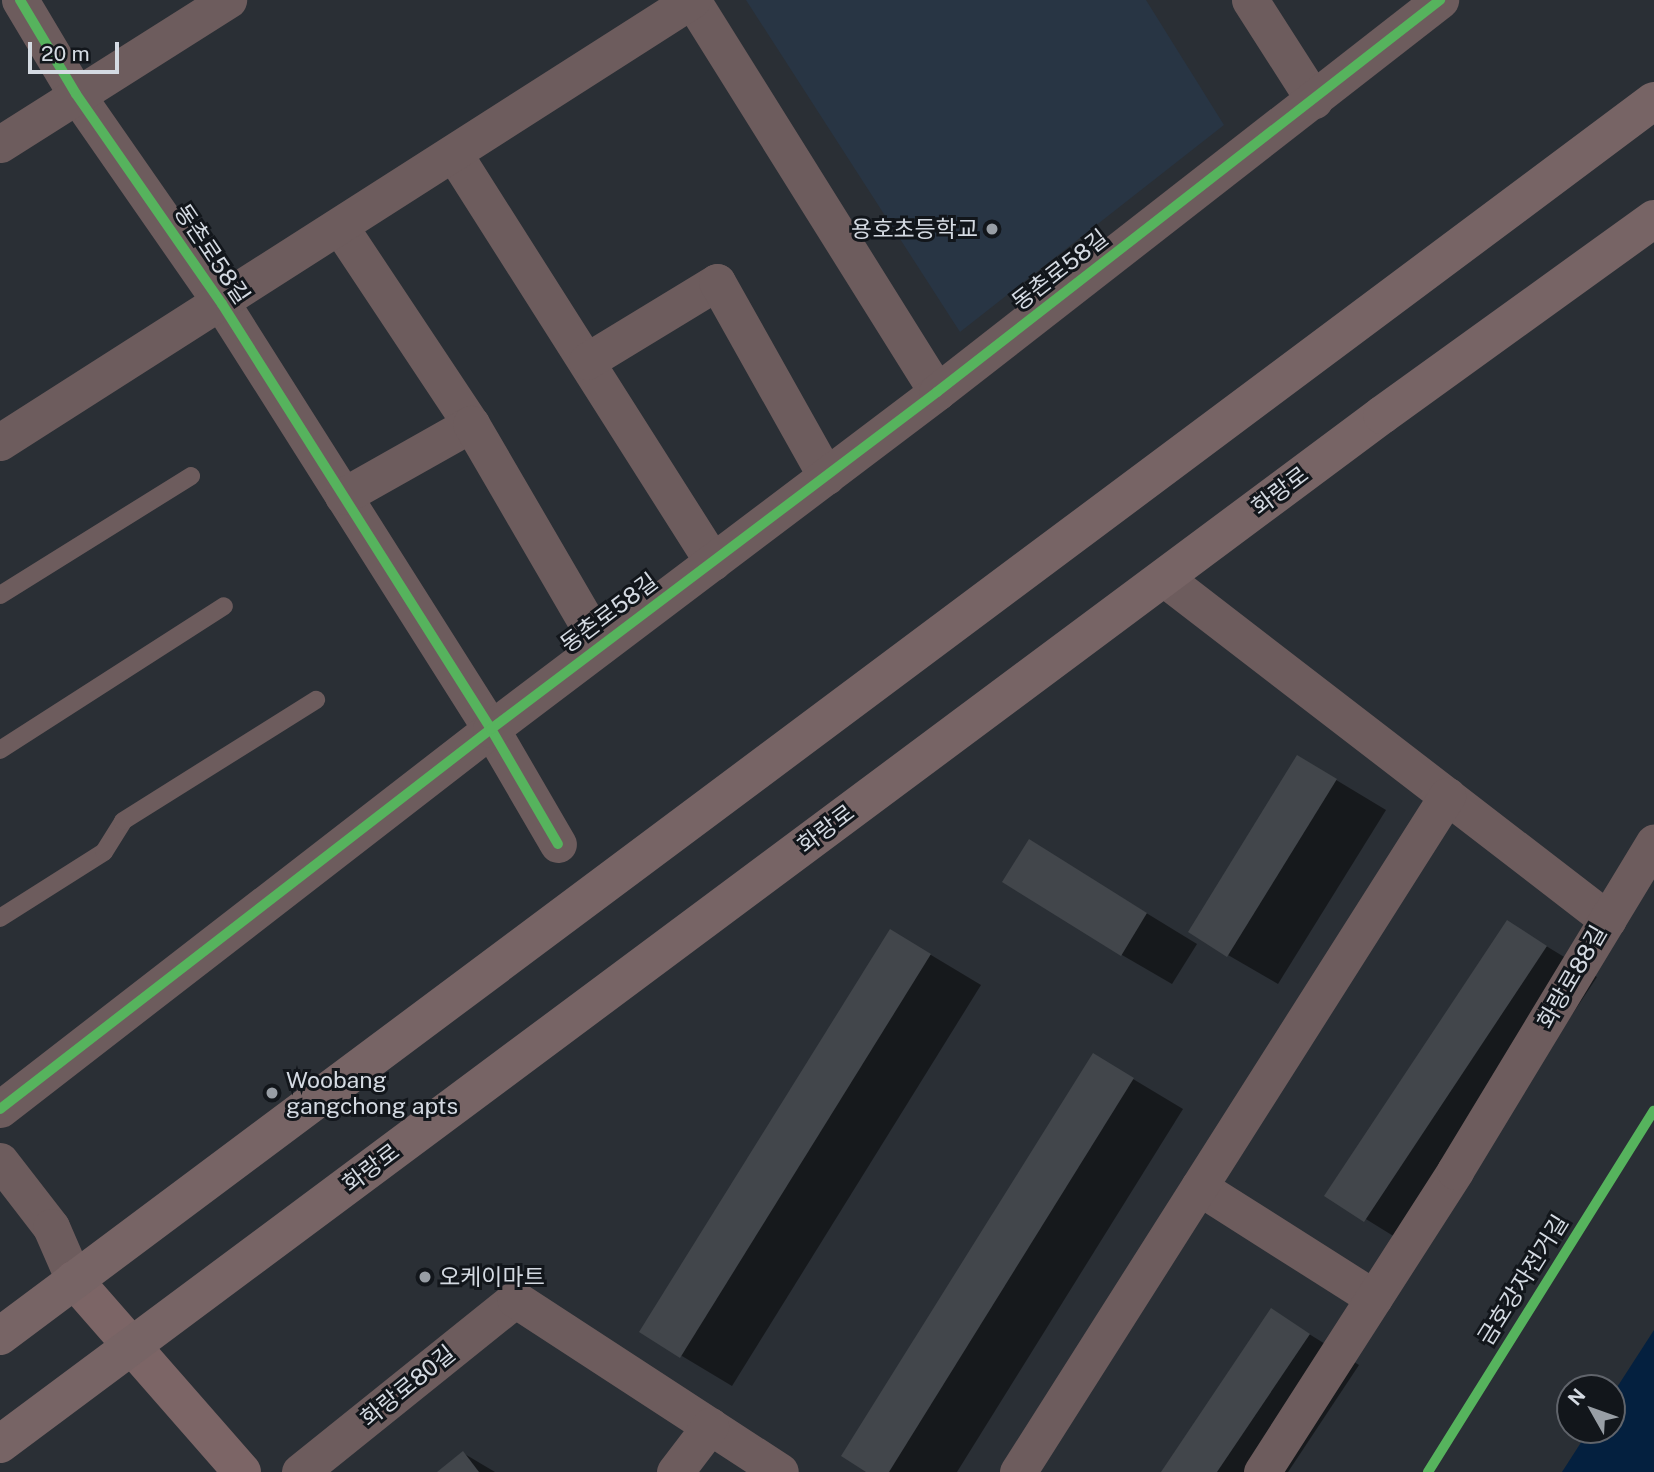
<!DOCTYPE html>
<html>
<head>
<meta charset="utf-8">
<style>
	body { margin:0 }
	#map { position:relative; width:1654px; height:1472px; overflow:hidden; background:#2a2f35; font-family:"Public Sans","Noto Sans KR",sans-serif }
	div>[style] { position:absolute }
	.built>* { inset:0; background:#283544 }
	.water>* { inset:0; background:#04203f }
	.shadow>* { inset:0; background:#0007 }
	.building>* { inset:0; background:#42464b }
	.lane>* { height:18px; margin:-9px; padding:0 9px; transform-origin:9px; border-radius:9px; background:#6d5c5d }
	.street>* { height:37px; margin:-18.5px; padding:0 18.5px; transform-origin:18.5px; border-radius:18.5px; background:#6d5c5d }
	.secondary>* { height:38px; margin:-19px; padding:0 19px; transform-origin:19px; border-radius:19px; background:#7c6566 }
	.primary>* { height:38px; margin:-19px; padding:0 19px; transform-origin:19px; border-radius:19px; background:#776465 }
	.cycleway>* { height:10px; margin:-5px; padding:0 5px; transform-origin:5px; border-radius:5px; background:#56b35d }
	.dots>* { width:19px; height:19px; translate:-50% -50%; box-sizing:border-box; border:4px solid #12161b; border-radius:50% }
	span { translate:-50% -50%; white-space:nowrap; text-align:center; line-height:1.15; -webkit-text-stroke:6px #12161b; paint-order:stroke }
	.poi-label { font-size:23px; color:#d4dae2 }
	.right { translate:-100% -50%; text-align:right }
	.left { translate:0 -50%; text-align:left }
	.street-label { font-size:23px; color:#d4dae2 }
	.north { position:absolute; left:1556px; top:1374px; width:70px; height:70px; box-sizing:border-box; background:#12161b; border:2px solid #60646b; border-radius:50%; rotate:310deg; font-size:19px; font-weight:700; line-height:28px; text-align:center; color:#d4dae2 }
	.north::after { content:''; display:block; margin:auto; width:24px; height:32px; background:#989ea5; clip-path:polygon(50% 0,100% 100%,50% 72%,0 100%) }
	.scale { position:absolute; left:28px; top:42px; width:91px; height:32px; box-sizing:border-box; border:4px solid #d4dae2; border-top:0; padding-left:9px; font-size:21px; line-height:24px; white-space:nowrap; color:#d4dae2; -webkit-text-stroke:5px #12161b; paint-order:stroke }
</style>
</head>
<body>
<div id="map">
	<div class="built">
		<div style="clip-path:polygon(746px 0,1146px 0,1224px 125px,960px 332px)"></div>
	</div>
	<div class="water">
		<div style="clip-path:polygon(1654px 1330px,1654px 1472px,1562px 1472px,1589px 1430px,1612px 1430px,1612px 1395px)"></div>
	</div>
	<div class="shadow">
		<div style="clip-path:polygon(1298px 757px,1386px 810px,1278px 984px,1228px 955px)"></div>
		<div style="clip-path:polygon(1030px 842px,1197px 944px,1172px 984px,1122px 955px)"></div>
		<div style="clip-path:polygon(1507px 922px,1597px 977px,1416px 1250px,1327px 1195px)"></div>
		<div style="clip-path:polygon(891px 931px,981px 985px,732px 1386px,642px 1332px)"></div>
		<div style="clip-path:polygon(1093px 1055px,1183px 1109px,957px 1472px,870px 1472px)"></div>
		<div style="clip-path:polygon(1272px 1311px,1359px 1365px,1288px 1472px,1163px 1472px)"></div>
		<div style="clip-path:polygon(463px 1453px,495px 1472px,440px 1472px)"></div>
	</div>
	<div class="building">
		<div style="clip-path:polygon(1297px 755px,1337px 779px,1227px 957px,1188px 932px)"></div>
		<div style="clip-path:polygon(1029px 839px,1147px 913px,1121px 956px,1002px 882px)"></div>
		<div style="clip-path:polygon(1507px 920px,1547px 946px,1364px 1222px,1324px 1196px)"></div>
		<div style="clip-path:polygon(890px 929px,931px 954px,680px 1358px,639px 1332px)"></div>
		<div style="clip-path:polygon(1093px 1053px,1134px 1078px,889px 1472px,866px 1472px,841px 1456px)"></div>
		<div style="clip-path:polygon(1271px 1308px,1310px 1334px,1217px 1472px,1161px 1472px)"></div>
		<div style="clip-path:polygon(463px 1451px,479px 1472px,437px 1472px)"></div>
	</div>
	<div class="lane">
		<div style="left:0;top:595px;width:225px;rotate:-31.9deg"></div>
		<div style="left:0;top:750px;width:266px;rotate:-32.7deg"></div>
		<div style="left:0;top:918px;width:123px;rotate:-32.4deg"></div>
		<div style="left:104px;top:852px;width:36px;rotate:-58deg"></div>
		<div style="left:123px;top:821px;width:228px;rotate:-32.1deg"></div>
	</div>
	<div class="street">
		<div style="left:20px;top:0;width:109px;rotate:59.2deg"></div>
		<div style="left:76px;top:94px;width:256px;rotate:55.2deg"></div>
		<div style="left:222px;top:304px;width:503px;rotate:57.67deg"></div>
		<div style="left:491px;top:729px;width:133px;rotate:59.8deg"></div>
		<div style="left:692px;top:0;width:462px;rotate:58deg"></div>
		<div style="left:1250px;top:0;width:119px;rotate:57.4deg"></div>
		<div style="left:0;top:144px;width:270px;rotate:-32.3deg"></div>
		<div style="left:454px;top:154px;width:483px;rotate:57.6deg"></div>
		<div style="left:340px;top:227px;width:237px;rotate:56.4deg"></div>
		<div style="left:587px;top:361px;width:152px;rotate:-31.3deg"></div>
		<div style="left:717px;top:282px;width:223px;rotate:60.7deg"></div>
		<div style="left:0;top:442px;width:821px;rotate:-32.57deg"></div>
		<div style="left:343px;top:496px;width:147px;rotate:-29.4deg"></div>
		<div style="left:471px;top:424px;width:257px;rotate:59.8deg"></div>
		<div style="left:1164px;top:578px;width:560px;rotate:37.61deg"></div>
		<div style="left:0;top:1109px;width:621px;rotate:-37.74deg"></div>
		<div style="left:491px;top:729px;width:559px;rotate:-37.07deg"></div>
		<div style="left:937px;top:392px;width:638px;rotate:-37.93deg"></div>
		<div style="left:0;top:1161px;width:83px;rotate:52.3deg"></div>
		<div style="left:51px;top:1227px;width:58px;rotate:66.5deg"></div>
		<div style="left:1199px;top:1187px;width:207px;rotate:32.4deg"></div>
		<div style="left:300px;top:1472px;width:276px;rotate:-38.8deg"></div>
		<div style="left:515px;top:1299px;width:316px;rotate:33.1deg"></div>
		<div style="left:675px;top:1472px;width:58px;rotate:-52.7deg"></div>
		<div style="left:1018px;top:1472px;width:801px;rotate:-57.6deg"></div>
		<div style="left:1262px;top:1472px;width:358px;rotate:-57.3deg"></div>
		<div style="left:1455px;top:1171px;width:384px;rotate:-58.8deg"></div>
	</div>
	<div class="secondary">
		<div style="left:74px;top:1280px;width:255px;rotate:48.8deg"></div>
	</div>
	<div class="primary">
		<div style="left:0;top:1336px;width:2064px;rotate:-36.75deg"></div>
		<div style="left:0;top:1444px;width:1723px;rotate:-36.67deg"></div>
		<div style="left:1382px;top:415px;width:335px;rotate:-35.8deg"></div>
	</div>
	<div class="cycleway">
		<div style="left:20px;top:0;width:109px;rotate:59.2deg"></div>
		<div style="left:76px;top:94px;width:256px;rotate:55.2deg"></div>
		<div style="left:222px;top:304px;width:503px;rotate:57.67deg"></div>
		<div style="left:491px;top:729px;width:133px;rotate:59.8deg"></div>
		<div style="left:0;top:1109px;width:621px;rotate:-37.74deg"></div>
		<div style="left:491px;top:729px;width:559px;rotate:-37.07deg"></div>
		<div style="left:937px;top:392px;width:638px;rotate:-37.93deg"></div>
		<div style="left:1428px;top:1472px;width:426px;rotate:-58deg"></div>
	</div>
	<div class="dots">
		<div style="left:992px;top:229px;background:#989ea5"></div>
		<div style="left:272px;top:1093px;background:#989ea5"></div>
		<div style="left:425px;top:1277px;background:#989ea5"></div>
	</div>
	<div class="poi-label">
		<span class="right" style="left:978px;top:229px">용호초등학교</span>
		<span class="left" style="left:286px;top:1093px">Woobang<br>gangchong apts</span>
		<span class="left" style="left:439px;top:1277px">오케이마트</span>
	</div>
	<div class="street-label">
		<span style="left:212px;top:254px;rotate:56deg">동촌로58길</span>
		<span style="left:1060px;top:270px;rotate:-38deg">동촌로58길</span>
		<span style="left:1280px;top:491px;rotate:-37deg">화랑로</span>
		<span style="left:609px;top:613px;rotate:-37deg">동촌로58길</span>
		<span style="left:826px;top:829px;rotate:-37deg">화랑로</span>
		<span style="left:1572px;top:977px;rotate:-60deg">화랑로88길</span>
		<span style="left:371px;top:1168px;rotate:-37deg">화랑로</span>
		<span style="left:1523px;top:1280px;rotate:-58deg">금호강자전거길</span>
		<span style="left:408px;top:1386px;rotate:-39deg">화랑로80길</span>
	</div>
	<div class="north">N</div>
	<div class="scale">20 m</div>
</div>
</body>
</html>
